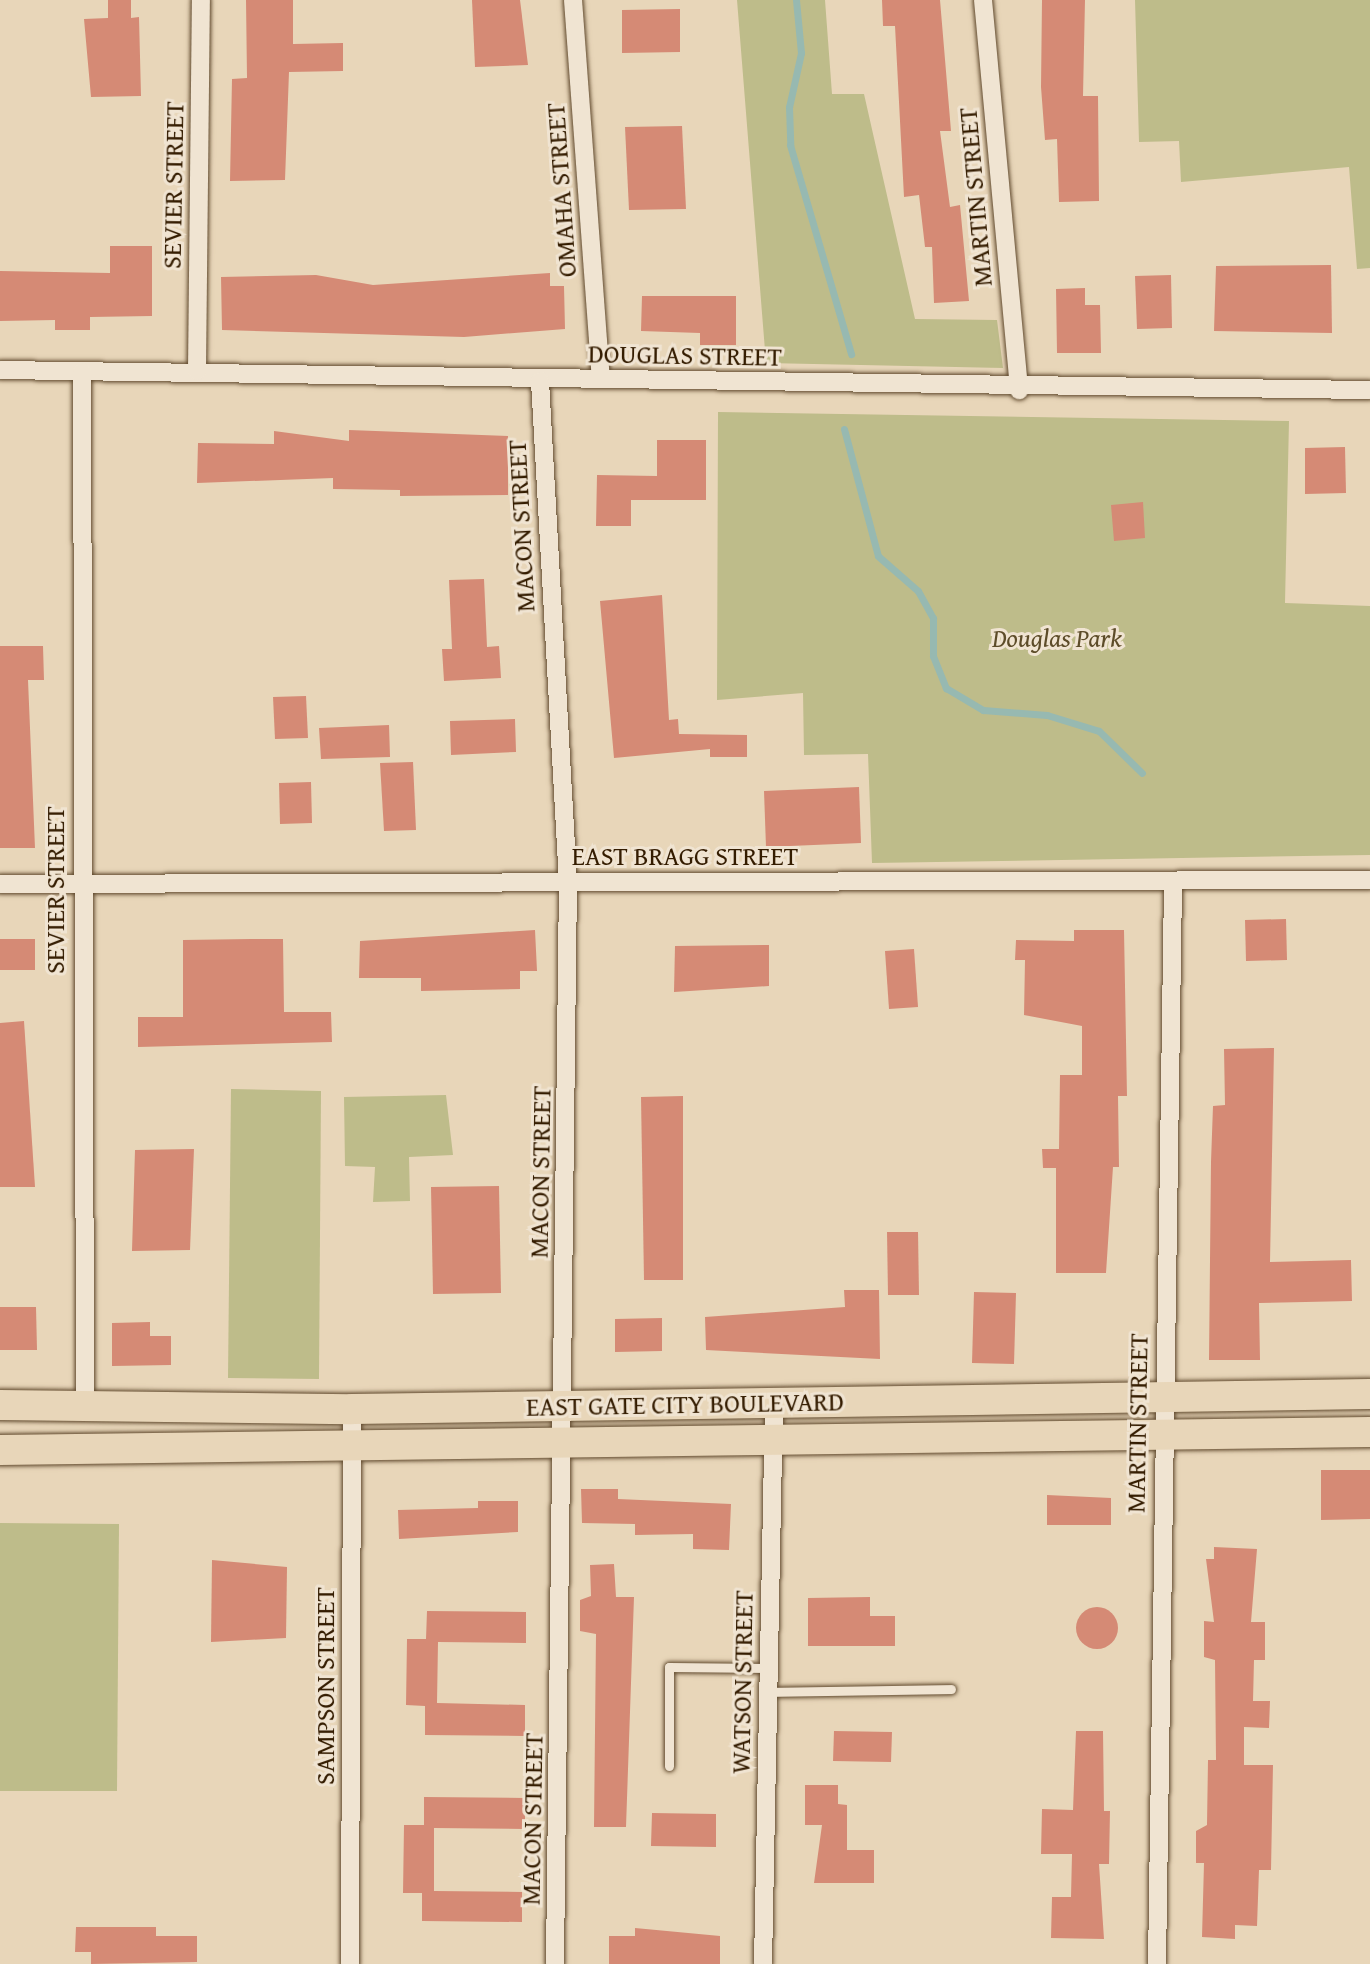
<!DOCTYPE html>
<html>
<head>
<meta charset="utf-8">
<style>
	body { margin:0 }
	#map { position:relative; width:1370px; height:1964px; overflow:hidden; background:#e8d6b9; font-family:"Gentium Book Plus",serif }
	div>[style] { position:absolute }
	.green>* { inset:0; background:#bebc8a }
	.stream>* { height:7px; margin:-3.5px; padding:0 3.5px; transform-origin:3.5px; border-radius:3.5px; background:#97b9b1 }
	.building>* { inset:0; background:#d58a75 }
	.round { border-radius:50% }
	.roads { filter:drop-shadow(0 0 2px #614a2e) drop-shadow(0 0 2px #614a2e) }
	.service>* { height:9px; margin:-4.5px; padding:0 4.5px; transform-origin:4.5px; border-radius:4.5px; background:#f0e4d2 }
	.minor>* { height:18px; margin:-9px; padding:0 9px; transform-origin:9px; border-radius:9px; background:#f0e4d2 }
	.primary>* { height:30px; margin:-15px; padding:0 15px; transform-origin:15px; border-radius:15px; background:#e8d6b9 }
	span { translate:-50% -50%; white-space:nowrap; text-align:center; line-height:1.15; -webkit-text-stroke:6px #f0e4d2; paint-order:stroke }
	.street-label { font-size:26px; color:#341c00 }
	.park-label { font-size:26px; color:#5d4c29; font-style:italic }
</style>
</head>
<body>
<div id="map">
	<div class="green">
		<div style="clip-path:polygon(737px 0,825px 0,832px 94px,864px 94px,915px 319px,997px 320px,1003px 368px,766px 363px)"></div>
		<div style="clip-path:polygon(1135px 0,1370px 0,1370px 268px,1357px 269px,1349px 167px,1181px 182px,1179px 141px,1139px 142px)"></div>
		<div style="clip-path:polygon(718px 412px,1289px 421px,1285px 603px,1370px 606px,1370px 855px,872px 863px,868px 754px,804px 755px,803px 693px,717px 700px)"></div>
		<div style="clip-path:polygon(231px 1089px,321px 1091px,319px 1379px,228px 1378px)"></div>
		<div style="clip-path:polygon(446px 1095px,453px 1155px,409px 1157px,410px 1201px,373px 1202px,375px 1167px,345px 1166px,344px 1097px)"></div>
		<div style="clip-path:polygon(0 1523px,119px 1524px,117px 1791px,0 1791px)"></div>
	</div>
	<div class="stream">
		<div style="left:796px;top:0;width:53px;rotate:84.6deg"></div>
		<div style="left:801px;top:53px;width:55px;rotate:102.5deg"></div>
		<div style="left:789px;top:107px;width:38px;rotate:88deg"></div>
		<div style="left:790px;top:145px;width:218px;rotate:73.7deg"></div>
		<div style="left:844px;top:429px;width:131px;rotate:75deg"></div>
		<div style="left:878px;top:556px;width:53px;rotate:41.2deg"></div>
		<div style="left:918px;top:591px;width:31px;rotate:61deg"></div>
		<div style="left:933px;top:618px;width:38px;rotate:90deg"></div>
		<div style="left:933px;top:656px;width:35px;rotate:68deg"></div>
		<div style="left:946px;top:688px;width:43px;rotate:30.7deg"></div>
		<div style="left:983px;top:710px;width:64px;rotate:4.5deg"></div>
		<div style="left:1047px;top:715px;width:54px;rotate:17.1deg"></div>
		<div style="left:1099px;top:731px;width:60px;rotate:44.3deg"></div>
	</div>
	<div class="building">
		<div style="clip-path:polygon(108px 0,131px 0,131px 18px,139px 17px,141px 96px,91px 97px,84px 19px,108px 18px)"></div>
		<div style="clip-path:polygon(246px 0,293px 0,293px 44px,343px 43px,343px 71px,289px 72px,285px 180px,230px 181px,232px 79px,247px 78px)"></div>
		<div style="clip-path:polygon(472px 0,520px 0,528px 65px,475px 67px)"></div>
		<div style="clip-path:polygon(882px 0,940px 0,951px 131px,940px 131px,950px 207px,960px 205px,969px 301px,934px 303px,932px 247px,925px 247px,919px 195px,904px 197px,895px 26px,883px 26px)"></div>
		<div style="clip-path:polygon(1042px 0,1085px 0,1083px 96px,1098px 96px,1099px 201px,1059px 202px,1057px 139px,1045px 140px,1041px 87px)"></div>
		<div style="clip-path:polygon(680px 9px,680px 52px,622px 53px,622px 10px)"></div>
		<div style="clip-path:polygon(682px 126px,686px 209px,629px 210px,625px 127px)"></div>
		<div style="clip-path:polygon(110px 246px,152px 246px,152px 316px,90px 317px,90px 330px,55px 330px,55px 320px,0 321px,0 271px,110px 273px)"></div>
		<div style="clip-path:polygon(1331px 265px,1332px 333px,1214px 331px,1216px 266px)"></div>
		<div style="clip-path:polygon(550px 273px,550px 286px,564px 286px,565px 329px,464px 337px,222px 330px,221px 277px,316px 275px,373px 285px)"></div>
		<div style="clip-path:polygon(1171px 275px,1172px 328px,1137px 329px,1135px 276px)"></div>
		<div style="clip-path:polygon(1085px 288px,1085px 305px,1100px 305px,1101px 353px,1057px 353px,1056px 289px)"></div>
		<div style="clip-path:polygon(642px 296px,736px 296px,736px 345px,700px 345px,700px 333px,641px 331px)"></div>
		<div style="clip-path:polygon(349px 430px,508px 436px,508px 495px,400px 496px,400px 490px,333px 489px,333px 478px,197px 483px,198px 443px,274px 444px,274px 431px,349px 441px)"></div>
		<div style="clip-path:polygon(657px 440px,706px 440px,706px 500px,631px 500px,631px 526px,596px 526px,597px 475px,657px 476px)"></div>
		<div style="clip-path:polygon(1345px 447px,1346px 493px,1305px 494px,1305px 448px)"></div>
		<div style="clip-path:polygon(1143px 502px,1145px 538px,1114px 541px,1111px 505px)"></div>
		<div style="clip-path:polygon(484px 579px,487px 647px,499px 646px,501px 678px,444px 681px,442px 649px,452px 649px,449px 580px)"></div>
		<div style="clip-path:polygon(662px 595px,669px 720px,678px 719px,679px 734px,747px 735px,747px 757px,710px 757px,710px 749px,614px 758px,600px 601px)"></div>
		<div style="clip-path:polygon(0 646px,43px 646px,44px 680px,28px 680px,35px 848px,0 848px)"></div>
		<div style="clip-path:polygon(306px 696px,308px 738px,275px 739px,273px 697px)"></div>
		<div style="clip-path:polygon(515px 719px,516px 752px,451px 755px,450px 721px)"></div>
		<div style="clip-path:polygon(389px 725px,390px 757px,321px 759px,319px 728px)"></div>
		<div style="clip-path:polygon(413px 762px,416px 830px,384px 831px,380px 763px)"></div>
		<div style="clip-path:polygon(311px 782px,312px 823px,280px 824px,279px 783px)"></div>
		<div style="clip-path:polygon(859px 787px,861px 843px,766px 847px,764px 791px)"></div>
		<div style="clip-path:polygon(1286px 919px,1287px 960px,1246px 961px,1245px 920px)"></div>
		<div style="clip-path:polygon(535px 930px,537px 971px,520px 971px,520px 989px,421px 991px,421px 978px,359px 978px,360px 941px)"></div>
		<div style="clip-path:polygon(1074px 930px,1124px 930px,1127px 1096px,1118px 1096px,1119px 1167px,1113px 1167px,1106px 1273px,1056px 1273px,1056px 1168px,1043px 1168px,1042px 1149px,1059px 1149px,1060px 1075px,1082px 1075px,1082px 1026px,1024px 1015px,1025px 960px,1015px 960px,1016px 940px,1074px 941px)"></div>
		<div style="clip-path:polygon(0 939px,35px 939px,35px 970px,0 970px)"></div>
		<div style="clip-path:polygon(251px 939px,283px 939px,284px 1012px,331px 1012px,332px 1042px,138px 1047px,138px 1017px,183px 1017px,183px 940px)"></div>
		<div style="clip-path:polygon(769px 945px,769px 986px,674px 992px,675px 946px)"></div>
		<div style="clip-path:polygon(914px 949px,918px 1007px,889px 1009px,885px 951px)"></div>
		<div style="clip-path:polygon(24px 1021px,35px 1187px,0 1187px,0 1023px)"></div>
		<div style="clip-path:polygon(1274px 1048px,1270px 1262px,1351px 1260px,1352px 1301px,1259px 1303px,1260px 1360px,1209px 1360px,1211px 1162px,1213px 1106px,1225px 1105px,1224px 1049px)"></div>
		<div style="clip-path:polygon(683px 1096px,683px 1280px,644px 1280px,641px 1097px)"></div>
		<div style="clip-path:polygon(194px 1149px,190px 1250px,132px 1251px,135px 1150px)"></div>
		<div style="clip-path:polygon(499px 1186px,501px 1293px,433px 1294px,431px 1187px)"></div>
		<div style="clip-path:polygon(887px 1232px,918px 1232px,919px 1295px,888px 1295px)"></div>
		<div style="clip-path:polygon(844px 1290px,879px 1290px,880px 1359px,706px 1350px,705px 1317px,845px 1307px)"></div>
		<div style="clip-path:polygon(974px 1292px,1016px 1293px,1014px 1364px,972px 1363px)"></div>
		<div style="clip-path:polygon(0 1307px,36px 1307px,37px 1350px,0 1350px)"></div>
		<div style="clip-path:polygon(662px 1318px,662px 1351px,615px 1352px,615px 1319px)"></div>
		<div style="clip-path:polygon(150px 1322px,150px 1336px,171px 1336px,171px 1365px,112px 1366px,112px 1323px)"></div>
		<div style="clip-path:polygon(1321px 1470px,1370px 1470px,1370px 1519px,1321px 1520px)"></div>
		<div style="clip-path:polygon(581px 1489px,618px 1489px,618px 1499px,731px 1504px,729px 1550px,693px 1549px,693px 1534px,635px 1535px,635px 1524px,582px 1523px)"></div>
		<div style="clip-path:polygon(1047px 1495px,1111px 1498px,1111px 1525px,1047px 1525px)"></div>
		<div style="clip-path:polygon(478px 1501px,518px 1501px,518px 1532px,399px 1539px,398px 1510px,478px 1508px)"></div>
		<div style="clip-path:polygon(1214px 1547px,1257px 1549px,1251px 1622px,1265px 1622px,1265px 1660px,1254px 1660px,1253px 1701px,1270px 1701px,1269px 1728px,1244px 1727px,1244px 1765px,1273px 1765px,1271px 1870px,1259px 1870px,1257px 1926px,1235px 1925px,1235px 1939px,1202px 1937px,1204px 1863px,1196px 1863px,1196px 1831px,1207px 1825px,1208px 1760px,1216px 1760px,1215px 1660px,1204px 1657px,1204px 1621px,1214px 1622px,1206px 1559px,1214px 1559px)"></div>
		<div style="clip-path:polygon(212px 1560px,287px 1567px,286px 1638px,211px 1642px)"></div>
		<div style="clip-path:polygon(614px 1564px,616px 1597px,634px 1597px,626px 1827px,594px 1827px,596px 1634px,580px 1631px,580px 1600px,591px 1596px,590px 1565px)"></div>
		<div style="clip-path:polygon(870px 1597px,870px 1616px,895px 1616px,895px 1646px,808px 1646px,808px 1598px)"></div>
		<div class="round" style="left:1076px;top:1607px;width:42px;height:42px"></div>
		<div style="clip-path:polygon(427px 1611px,526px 1612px,526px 1643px,438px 1642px,437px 1703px,525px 1705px,525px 1736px,425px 1735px,425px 1706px,406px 1705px,407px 1639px,426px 1639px)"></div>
		<div style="clip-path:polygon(834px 1731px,892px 1732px,891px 1762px,833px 1761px)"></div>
		<div style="clip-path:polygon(1076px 1731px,1103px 1731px,1104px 1811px,1110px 1811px,1109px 1864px,1099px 1864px,1104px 1939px,1051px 1938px,1052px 1897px,1071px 1897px,1072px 1854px,1041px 1854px,1042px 1809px,1073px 1810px)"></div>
		<div style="clip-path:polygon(805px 1785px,838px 1785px,838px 1804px,847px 1805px,847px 1850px,874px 1850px,874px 1883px,814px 1883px,822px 1825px,805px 1825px)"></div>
		<div style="clip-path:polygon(424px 1797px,525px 1798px,525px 1829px,434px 1828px,434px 1891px,522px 1892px,522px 1922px,422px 1921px,422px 1893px,403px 1893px,404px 1825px,424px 1825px)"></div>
		<div style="clip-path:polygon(652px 1813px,716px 1814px,716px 1847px,651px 1846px)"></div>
		<div style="clip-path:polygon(76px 1927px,156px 1927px,156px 1936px,197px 1936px,197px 1962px,91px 1964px,91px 1952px,75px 1952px)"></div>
		<div style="clip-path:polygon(635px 1928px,720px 1936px,720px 1964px,609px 1964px,609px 1936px,635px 1936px)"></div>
	</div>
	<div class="roads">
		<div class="service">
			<div style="left:768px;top:1692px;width:183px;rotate:-0.9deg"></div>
			<div style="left:669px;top:1766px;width:99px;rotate:-90deg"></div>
			<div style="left:669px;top:1667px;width:99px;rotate:0.6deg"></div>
		</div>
		<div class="minor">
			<div style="left:573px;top:0;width:378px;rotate:85.8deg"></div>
			<div style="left:983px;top:0;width:392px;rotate:84.7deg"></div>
			<div style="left:0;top:370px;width:1370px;rotate:0.84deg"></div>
			<div style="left:197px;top:371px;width:371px;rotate:-89.4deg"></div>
			<div style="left:82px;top:372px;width:1035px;rotate:89.83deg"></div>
			<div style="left:540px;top:381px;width:502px;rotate:86.8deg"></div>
			<div style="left:568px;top:882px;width:1082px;rotate:90.69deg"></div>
			<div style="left:0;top:884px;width:1370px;rotate:-0.17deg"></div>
			<div style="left:350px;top:1964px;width:555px;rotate:-89.79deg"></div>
			<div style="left:763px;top:1964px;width:562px;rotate:-88.88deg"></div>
			<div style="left:1157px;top:1964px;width:1082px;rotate:-89.15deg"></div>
		</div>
		<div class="primary">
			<div style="left:0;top:1405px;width:352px;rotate:0.7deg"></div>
			<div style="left:352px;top:1409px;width:1018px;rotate:-0.84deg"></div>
			<div style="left:0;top:1450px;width:1370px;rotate:-0.75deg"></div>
		</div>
	</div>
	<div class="street-label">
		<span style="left:173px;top:185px;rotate:-89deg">SEVIER STREET</span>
		<span style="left:561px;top:190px;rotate:-94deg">OMAHA STREET</span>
		<span style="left:975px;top:197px;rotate:-95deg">MARTIN STREET</span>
		<span style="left:685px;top:355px;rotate:1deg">DOUGLAS STREET</span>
		<span style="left:521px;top:526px;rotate:-93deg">MACON STREET</span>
		<span style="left:685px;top:856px">EAST BRAGG STREET</span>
		<span style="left:55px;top:890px;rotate:-90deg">SEVIER STREET</span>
		<span style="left:540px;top:1172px;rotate:-89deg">MACON STREET</span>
		<span style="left:685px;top:1404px;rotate:-1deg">EAST GATE CITY BOULEVARD</span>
		<span style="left:1137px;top:1423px;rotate:-89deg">MARTIN STREET</span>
		<span style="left:742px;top:1682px;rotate:-89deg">WATSON STREET</span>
		<span style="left:325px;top:1686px;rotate:-90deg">SAMPSON STREET</span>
		<span style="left:532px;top:1819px;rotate:-89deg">MACON STREET</span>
	</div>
	<div class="park-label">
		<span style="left:1057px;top:638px">Douglas Park</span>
	</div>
</div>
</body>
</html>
